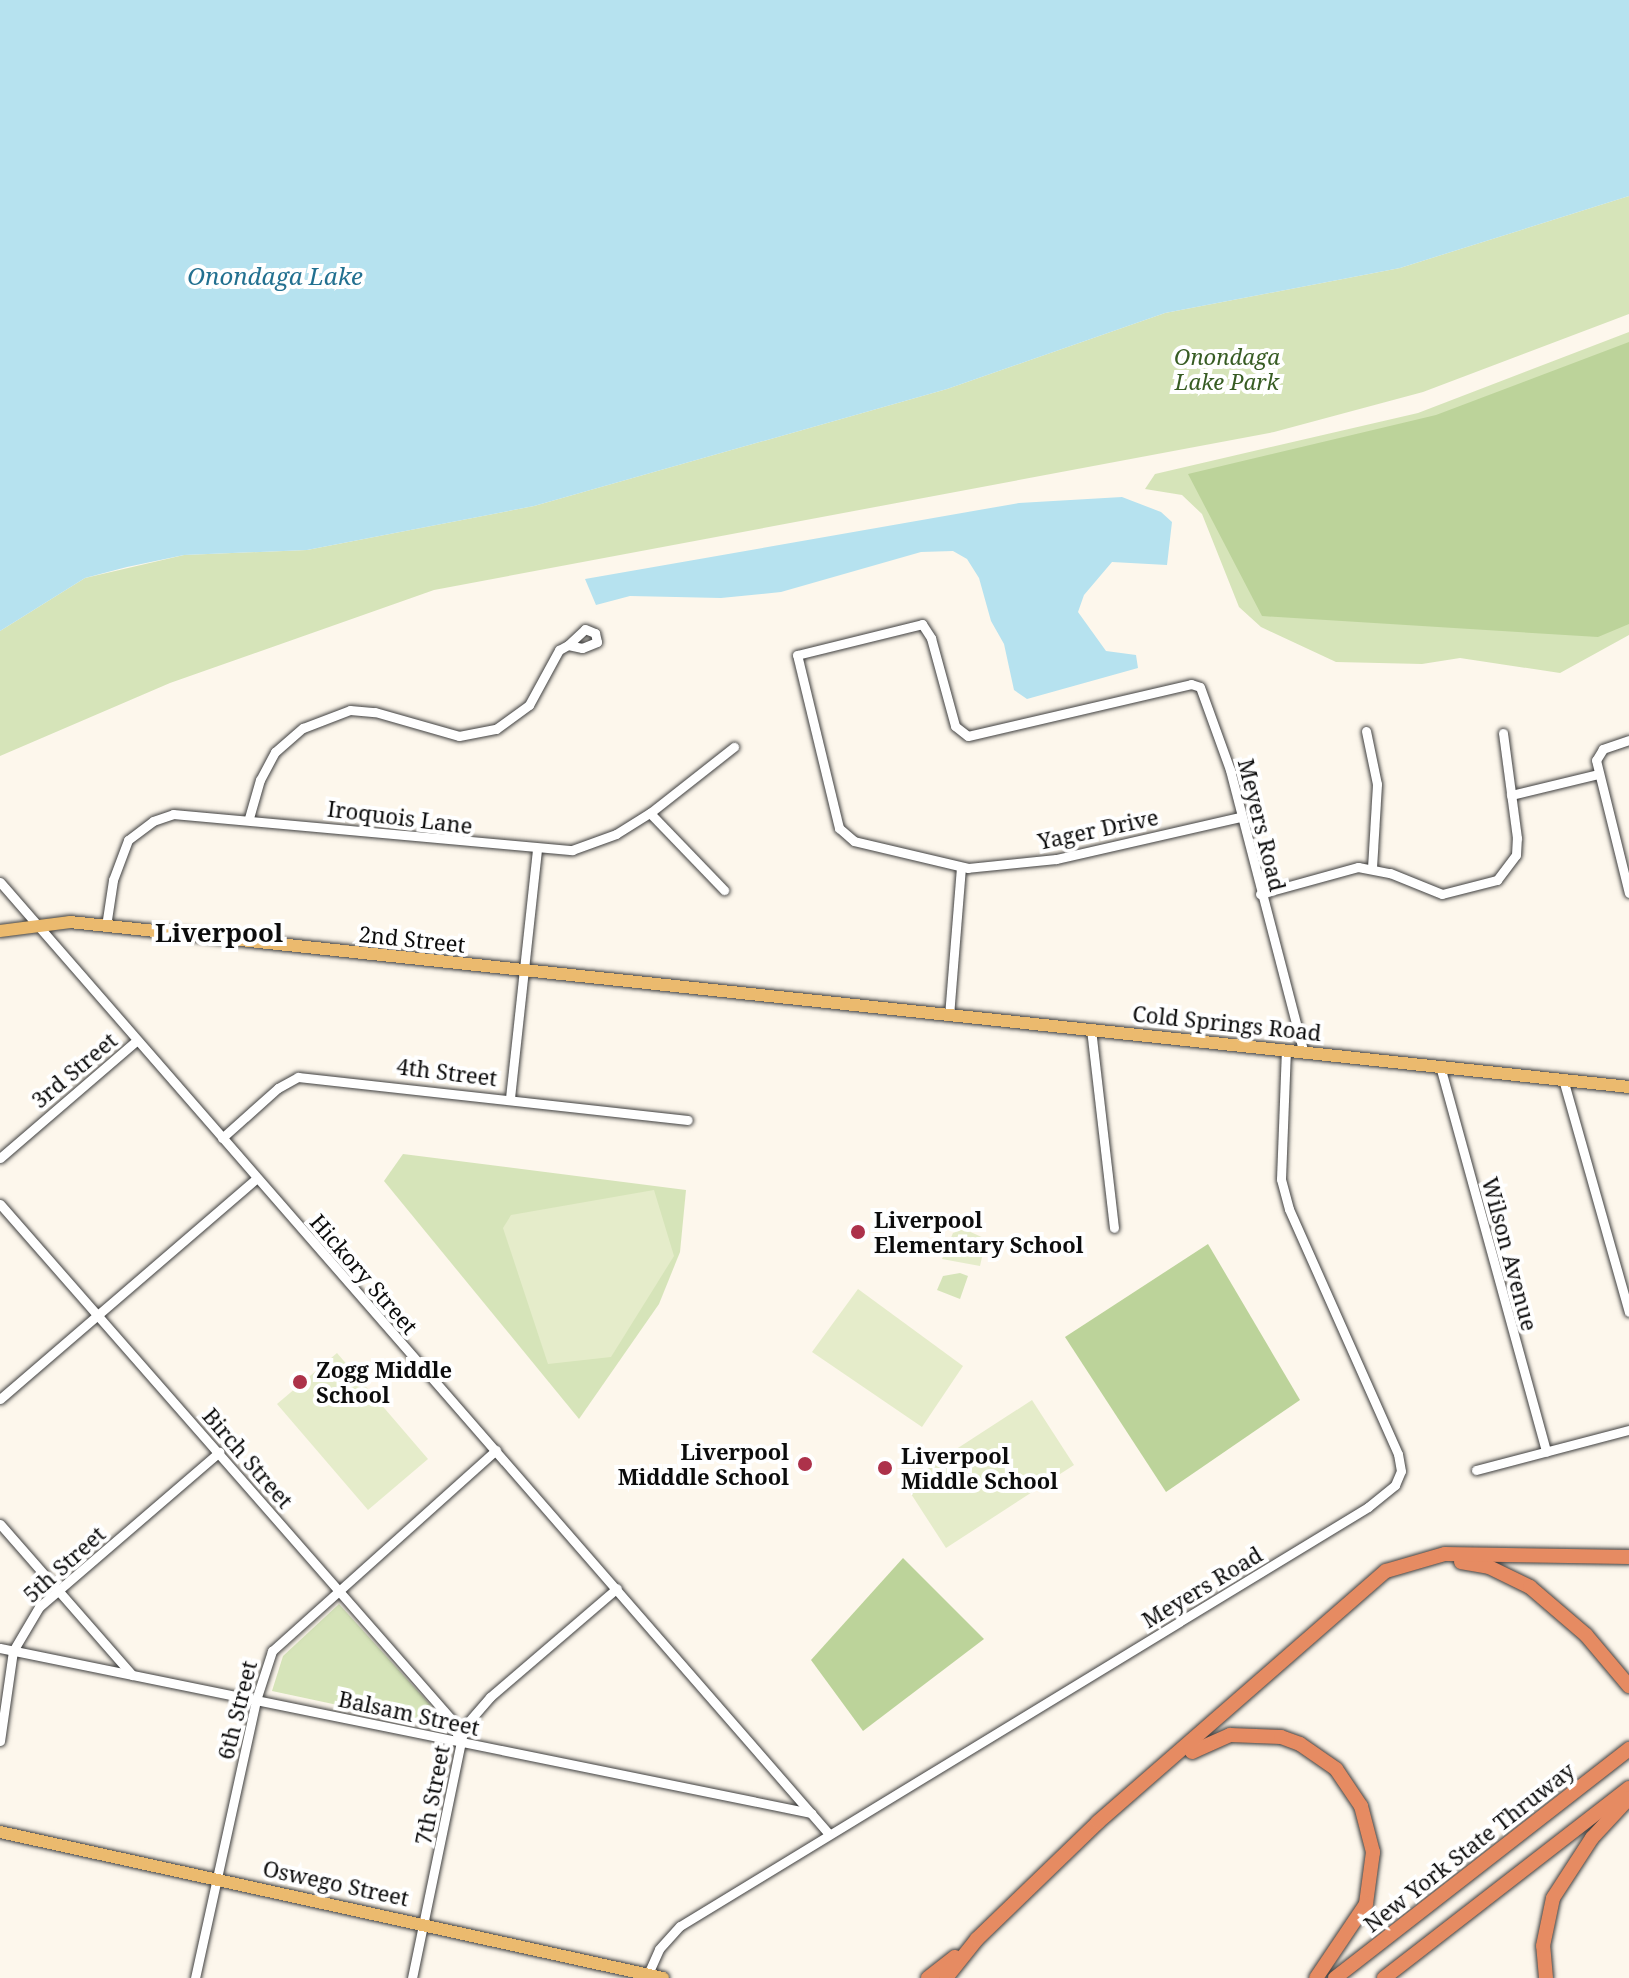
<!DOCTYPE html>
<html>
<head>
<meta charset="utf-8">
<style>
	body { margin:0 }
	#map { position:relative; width:1629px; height:1978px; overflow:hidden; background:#fdf7ec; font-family:"Noto Serif",serif }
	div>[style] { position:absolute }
	.green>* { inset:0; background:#d6e4b9 }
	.forest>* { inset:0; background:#bcd39a }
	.pitch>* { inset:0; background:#e5ecca }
	.water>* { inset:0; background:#b6e2ef }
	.roads { filter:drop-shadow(0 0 2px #3f3f3f) drop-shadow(0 0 2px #3f3f3f) }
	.minor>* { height:9px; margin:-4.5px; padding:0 4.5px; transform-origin:4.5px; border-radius:4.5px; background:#fff }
	.major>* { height:12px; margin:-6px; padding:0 6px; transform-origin:6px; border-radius:6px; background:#ebba6e }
	.highway>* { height:14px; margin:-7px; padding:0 7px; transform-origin:7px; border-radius:7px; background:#e68b62 }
	.dots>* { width:22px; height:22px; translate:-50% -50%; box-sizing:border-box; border:4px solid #fff; border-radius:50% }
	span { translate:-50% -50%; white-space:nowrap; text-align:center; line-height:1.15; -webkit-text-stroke:8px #fff; paint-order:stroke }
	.park-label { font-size:22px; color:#375c23; font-style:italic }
	.street-label { font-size:22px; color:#0c0c0c }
	.poi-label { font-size:22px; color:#0c0c0c; font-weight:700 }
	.left { translate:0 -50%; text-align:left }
	.right { translate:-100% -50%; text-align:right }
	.water-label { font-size:24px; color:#227090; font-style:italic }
	.quarter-label { font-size:26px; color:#0c0c0c; font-weight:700 }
</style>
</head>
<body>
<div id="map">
	<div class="green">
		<div style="clip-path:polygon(1629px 196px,1629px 314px,1423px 392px,1274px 432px,434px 590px,170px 683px,0 756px,0 631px,85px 578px,184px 555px,307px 550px,534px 506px,947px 389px,1165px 313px,1400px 268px)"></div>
		<div style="clip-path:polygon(1629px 332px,1629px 635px,1560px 673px,1460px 658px,1422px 664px,1336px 662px,1261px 627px,1239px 607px,1202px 514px,1182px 495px,1145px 489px,1155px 474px,1418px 413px)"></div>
		<div style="clip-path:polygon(403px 1154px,686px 1190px,680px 1252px,659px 1304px,579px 1419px,384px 1181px)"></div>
		<div style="clip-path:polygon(960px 1273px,968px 1276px,960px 1299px,937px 1290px,943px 1276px)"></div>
		<div style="clip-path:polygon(339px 1604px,444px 1720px,441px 1727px,272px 1691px,283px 1656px)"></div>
	</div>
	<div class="forest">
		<div style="clip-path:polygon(1629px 342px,1629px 624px,1598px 637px,1262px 616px,1188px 474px,1436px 415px)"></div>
		<div style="clip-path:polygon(1208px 1244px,1300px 1400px,1166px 1492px,1065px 1337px)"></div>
		<div style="clip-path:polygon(903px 1558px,984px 1639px,863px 1731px,811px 1660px)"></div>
	</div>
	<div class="pitch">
		<div style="clip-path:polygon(654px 1190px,674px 1256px,611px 1357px,548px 1364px,503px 1228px,511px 1215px)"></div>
		<div style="clip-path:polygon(964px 1229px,986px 1239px,980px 1266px,942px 1259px,953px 1233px)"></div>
		<div style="clip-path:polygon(858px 1289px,963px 1366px,922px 1427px,812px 1352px)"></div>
		<div style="clip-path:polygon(337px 1353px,428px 1459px,368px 1510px,277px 1404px)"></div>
		<div style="clip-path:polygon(1032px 1400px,1074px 1465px,946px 1548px,904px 1483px)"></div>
	</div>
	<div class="water">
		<div style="clip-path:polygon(0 0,1629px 0,1629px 196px,1400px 268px,1165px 313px,947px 389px,534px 506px,307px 550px,184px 555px,127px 567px,85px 578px,0 631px)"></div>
		<div style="clip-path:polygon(1122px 497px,1161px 512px,1172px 522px,1167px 565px,1112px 562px,1084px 595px,1078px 612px,1106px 651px,1136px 655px,1138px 668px,1027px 699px,1014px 690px,1004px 644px,991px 621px,979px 578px,967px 559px,953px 551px,921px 552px,781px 592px,721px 598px,630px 596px,596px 605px,585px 579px,1019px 503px)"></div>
	</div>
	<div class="roads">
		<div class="minor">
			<div style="left:585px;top:629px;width:11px;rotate:22deg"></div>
			<div style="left:595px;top:633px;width:9px;rotate:77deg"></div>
			<div style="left:597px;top:642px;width:16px;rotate:158deg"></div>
			<div style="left:582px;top:648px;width:14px;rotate:-168deg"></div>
			<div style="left:568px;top:645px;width:23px;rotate:-43deg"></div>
			<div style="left:1366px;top:731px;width:54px;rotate:78.3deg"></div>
			<div style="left:1377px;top:784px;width:84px;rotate:93.4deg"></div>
			<div style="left:1629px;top:740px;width:28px;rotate:161deg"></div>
			<div style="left:1603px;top:749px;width:13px;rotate:122deg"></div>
			<div style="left:1596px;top:760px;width:137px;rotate:76.1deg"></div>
			<div style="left:1511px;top:795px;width:89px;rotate:-13.6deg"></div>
			<div style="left:650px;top:813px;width:107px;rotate:46.1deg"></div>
			<div style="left:1240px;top:817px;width:189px;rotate:167.1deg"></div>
			<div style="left:1056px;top:859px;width:88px;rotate:174.2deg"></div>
			<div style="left:968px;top:868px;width:117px;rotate:-166.7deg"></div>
			<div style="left:854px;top:841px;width:20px;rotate:-139deg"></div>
			<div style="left:839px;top:828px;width:178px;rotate:-103.6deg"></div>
			<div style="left:797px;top:655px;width:129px;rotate:-13.9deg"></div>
			<div style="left:922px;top:624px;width:17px;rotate:57deg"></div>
			<div style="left:931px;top:638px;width:91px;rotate:74.7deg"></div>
			<div style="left:955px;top:726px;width:16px;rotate:38deg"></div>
			<div style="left:968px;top:736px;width:229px;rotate:-13.1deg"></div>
			<div style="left:1191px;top:684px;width:9px;rotate:18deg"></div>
			<div style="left:1200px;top:687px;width:88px;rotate:70.1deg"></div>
			<div style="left:1230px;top:770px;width:290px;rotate:75.4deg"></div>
			<div style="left:249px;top:818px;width:40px;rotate:-74deg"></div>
			<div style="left:260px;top:780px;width:32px;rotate:-62deg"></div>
			<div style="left:275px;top:752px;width:37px;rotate:-41deg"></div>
			<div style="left:303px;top:728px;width:50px;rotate:-21deg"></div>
			<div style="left:350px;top:710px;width:25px;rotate:5deg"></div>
			<div style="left:375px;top:712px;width:87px;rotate:15.9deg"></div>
			<div style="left:459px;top:736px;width:38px;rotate:-11deg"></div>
			<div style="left:496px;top:729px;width:41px;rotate:-36deg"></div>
			<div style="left:529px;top:705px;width:63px;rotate:-61.4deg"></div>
			<div style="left:559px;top:650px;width:10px;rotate:-29deg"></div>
			<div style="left:0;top:882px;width:1262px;rotate:48.95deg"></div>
			<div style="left:1260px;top:894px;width:102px;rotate:-15.4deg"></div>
			<div style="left:1358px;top:867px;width:33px;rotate:11deg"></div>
			<div style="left:1390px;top:873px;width:56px;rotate:22deg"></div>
			<div style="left:1442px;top:894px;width:57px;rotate:-14.3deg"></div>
			<div style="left:1497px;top:880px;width:31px;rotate:-53deg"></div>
			<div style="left:1516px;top:855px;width:17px;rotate:-87deg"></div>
			<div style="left:1517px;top:838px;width:106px;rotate:-97.6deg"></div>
			<div style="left:106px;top:926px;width:47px;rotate:-81.3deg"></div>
			<div style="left:113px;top:880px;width:43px;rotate:-69.4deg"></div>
			<div style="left:128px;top:840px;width:31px;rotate:-37deg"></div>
			<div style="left:153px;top:821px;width:21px;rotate:-19deg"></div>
			<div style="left:173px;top:814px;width:401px;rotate:5.2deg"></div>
			<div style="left:572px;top:850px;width:47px;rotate:-20deg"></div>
			<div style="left:616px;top:834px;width:40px;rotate:-32deg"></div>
			<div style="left:650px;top:813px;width:107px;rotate:-38.2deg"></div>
			<div style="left:949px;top:1016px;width:148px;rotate:-85.4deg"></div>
			<div style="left:1091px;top:1029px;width:200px;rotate:83.4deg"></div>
			<div style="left:1440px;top:1066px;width:400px;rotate:74.6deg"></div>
			<div style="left:1563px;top:1079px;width:242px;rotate:74.2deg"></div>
			<div style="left:510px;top:1098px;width:248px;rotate:-83.8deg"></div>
			<div style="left:222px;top:1138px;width:75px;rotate:-41.8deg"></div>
			<div style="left:278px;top:1088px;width:23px;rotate:-29deg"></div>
			<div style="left:298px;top:1077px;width:392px;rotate:6.3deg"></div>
			<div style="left:0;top:1158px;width:179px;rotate:-40.7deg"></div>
			<div style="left:0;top:1204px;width:685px;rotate:48.79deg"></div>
			<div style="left:451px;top:1719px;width:24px;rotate:68deg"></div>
			<div style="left:0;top:1399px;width:339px;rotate:-40.7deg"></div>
			<div style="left:1476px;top:1470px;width:158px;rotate:-14.7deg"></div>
			<div style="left:0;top:1524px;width:201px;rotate:48.8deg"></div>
			<div style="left:0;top:1648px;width:828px;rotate:11.5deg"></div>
			<div style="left:0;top:1741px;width:91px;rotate:-81.8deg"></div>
			<div style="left:13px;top:1651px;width:51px;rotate:-59.4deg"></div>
			<div style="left:39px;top:1607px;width:238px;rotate:-40.7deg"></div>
			<div style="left:648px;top:1974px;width:27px;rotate:-66deg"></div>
			<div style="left:659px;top:1949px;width:31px;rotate:-48deg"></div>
			<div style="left:680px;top:1926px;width:806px;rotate:-31.34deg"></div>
			<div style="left:1368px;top:1507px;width:35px;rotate:-39deg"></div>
			<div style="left:1395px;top:1485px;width:15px;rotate:-67deg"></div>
			<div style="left:1401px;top:1471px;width:17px;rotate:-100deg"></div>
			<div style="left:1398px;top:1454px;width:268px;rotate:-114deg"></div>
			<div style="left:1289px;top:1209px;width:31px;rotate:-105deg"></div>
			<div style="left:1281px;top:1179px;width:130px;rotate:-87.8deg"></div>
			<div style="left:195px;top:1978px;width:285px;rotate:-77.6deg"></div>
			<div style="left:256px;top:1700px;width:52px;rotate:-71.9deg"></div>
			<div style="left:272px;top:1651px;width:301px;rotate:-41.9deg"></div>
			<div style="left:412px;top:1978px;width:256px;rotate:-78.3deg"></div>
			<div style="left:464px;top:1727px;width:40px;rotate:-49deg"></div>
			<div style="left:490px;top:1697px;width:167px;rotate:-40.6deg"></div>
		</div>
		<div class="major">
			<div style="left:0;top:931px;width:71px;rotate:-7.3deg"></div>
			<div style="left:70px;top:922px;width:1568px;rotate:6.04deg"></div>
			<div style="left:0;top:1832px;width:679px;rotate:12.42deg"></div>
		</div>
		<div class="highway">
			<div style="left:1461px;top:1562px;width:28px;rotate:10deg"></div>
			<div style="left:1489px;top:1567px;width:46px;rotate:26deg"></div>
			<div style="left:1530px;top:1587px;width:74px;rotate:40.6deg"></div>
			<div style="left:1586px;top:1635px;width:67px;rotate:49.9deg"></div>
			<div style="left:1192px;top:1752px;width:42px;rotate:-24.1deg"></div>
			<div style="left:1230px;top:1735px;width:51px;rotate:2.2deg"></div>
			<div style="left:1281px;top:1737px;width:20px;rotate:20deg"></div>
			<div style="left:1300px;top:1744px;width:44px;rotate:34.8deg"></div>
			<div style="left:1336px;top:1769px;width:45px;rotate:56deg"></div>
			<div style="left:1361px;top:1806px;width:48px;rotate:75.4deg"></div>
			<div style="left:1373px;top:1852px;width:52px;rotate:97.7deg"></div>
			<div style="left:1366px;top:1904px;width:89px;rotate:124deg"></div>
			<div style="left:928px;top:1978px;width:34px;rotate:-38deg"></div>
			<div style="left:946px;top:1978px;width:50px;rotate:-51.5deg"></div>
			<div style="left:977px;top:1939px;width:168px;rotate:-44deg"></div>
			<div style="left:1098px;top:1822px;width:382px;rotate:-41.1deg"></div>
			<div style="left:1386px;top:1571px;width:61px;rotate:-16.1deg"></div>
			<div style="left:1445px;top:1554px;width:184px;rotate:0.9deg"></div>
			<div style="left:1335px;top:1978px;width:373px;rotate:-37.9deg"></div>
			<div style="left:1384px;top:1978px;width:310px;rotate:-37.8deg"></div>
			<div style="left:1546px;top:1978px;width:32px;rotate:-95deg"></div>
			<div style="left:1543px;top:1946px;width:49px;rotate:-78.2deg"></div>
			<div style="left:1553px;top:1898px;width:72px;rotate:-57deg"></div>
			<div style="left:1592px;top:1838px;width:54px;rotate:-47.2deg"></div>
		</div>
	</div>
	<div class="dots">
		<div style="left:858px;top:1232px;background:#ad324a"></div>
		<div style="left:300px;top:1382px;background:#ad324a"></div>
		<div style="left:805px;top:1464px;background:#ad324a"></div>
		<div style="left:885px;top:1468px;background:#ad324a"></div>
	</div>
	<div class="park-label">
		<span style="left:1227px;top:369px">Onondaga<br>Lake Park</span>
	</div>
	<div class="street-label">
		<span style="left:400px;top:817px;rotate:7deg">Iroquois Lane</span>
		<span style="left:1262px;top:825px;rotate:76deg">Meyers Road</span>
		<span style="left:1098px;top:829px;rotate:-12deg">Yager Drive</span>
		<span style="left:412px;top:939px;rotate:6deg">2nd Street</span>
		<span style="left:1227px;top:1023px;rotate:6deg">Cold Springs Road</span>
		<span style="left:74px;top:1070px;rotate:-40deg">3rd Street</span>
		<span style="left:447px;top:1072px;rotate:7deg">4th Street</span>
		<span style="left:1510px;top:1254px;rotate:75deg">Wilson Avenue</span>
		<span style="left:364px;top:1274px;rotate:49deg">Hickory Street</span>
		<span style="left:248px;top:1458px;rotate:49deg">Birch Street</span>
		<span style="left:64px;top:1564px;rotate:-42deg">5th Street</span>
		<span style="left:1202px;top:1587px;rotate:-31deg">Meyers Road</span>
		<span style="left:237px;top:1710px;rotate:-76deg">6th Street</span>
		<span style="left:409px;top:1713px;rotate:12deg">Balsam Street</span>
		<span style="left:432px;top:1795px;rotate:-79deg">7th Street</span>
		<span style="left:1469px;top:1847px;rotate:-38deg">New York State Thruway</span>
		<span style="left:336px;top:1883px;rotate:12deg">Oswego Street</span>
	</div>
	<div class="poi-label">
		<span class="left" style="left:874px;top:1232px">Liverpool<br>Elementary School</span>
		<span class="left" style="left:316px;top:1382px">Zogg Middle<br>School</span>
		<span class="right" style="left:789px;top:1464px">Liverpool<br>Midddle School</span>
		<span class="left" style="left:901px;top:1468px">Liverpool<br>Middle School</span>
	</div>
	<div class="water-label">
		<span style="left:275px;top:276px">Onondaga Lake</span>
	</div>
	<div class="quarter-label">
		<span style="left:219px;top:933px">Liverpool</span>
	</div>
</div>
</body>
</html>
